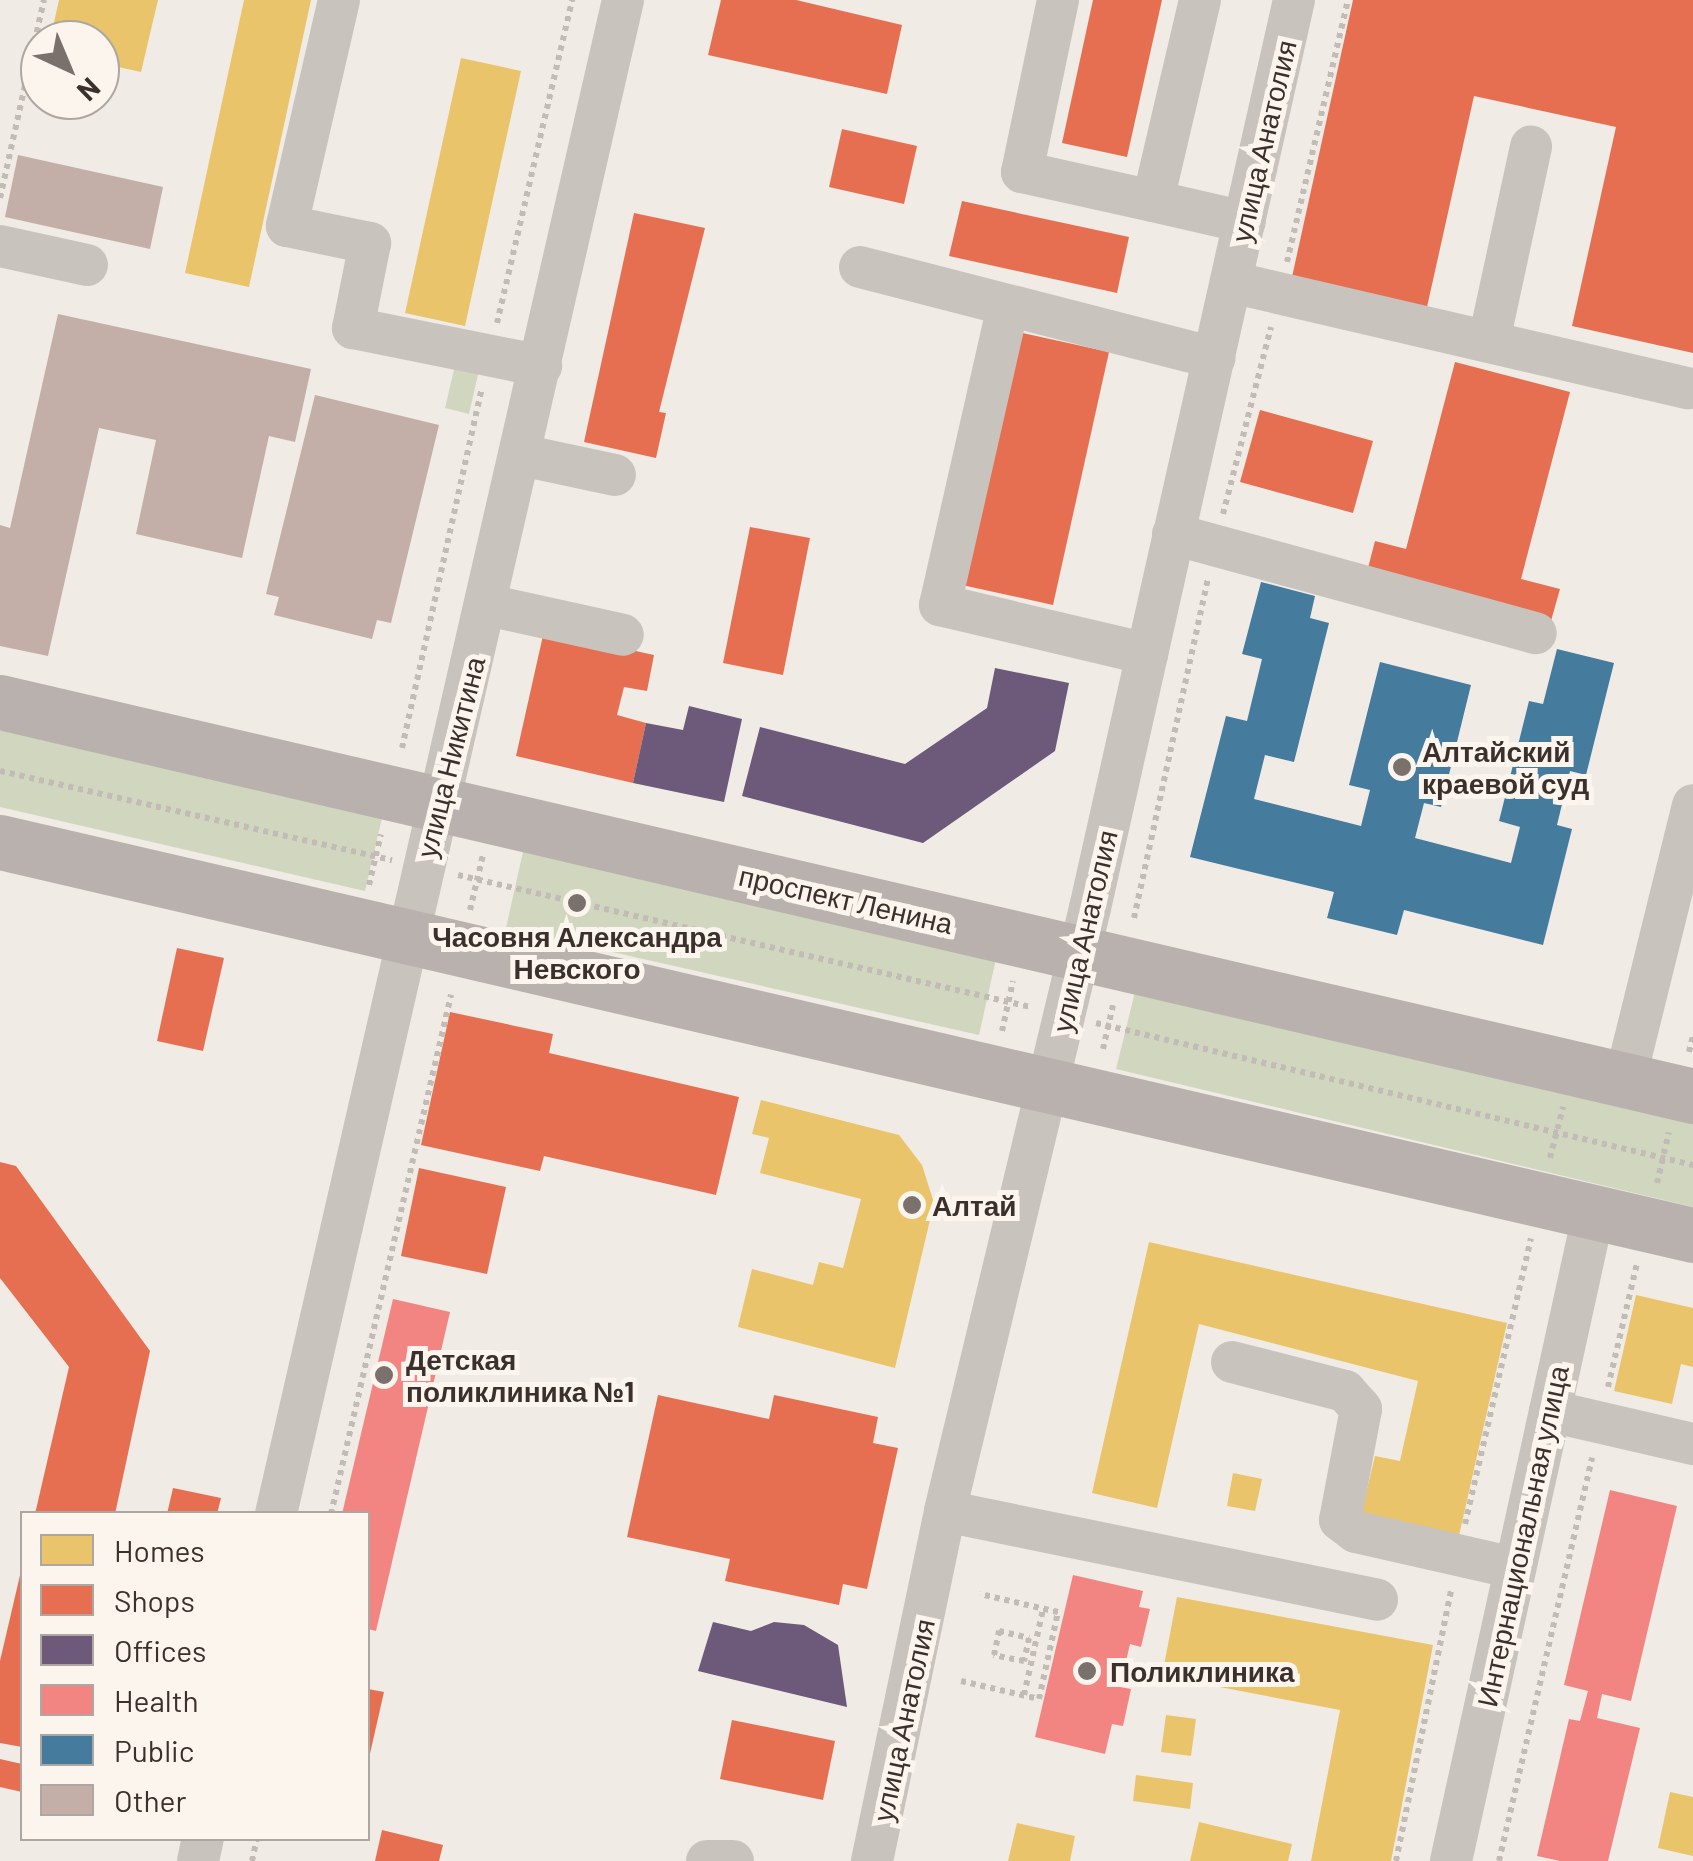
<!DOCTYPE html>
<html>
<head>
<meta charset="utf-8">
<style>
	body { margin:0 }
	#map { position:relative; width:1693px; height:1861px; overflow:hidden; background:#f0ebe5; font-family:Barlow,sans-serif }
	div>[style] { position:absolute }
	.green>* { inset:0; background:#d1d6bf }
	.homes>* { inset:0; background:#e9c46a }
	.shops>* { inset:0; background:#e76f51 }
	.offices>* { inset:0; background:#6d597a }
	.health>* { inset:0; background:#f28482 }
	.public>* { inset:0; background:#457b9d }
	.building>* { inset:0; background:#c3afa7 }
	.path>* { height:6px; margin-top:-3px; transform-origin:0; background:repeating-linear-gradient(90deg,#c2bbb6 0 5px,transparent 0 10px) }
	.minor>* { height:42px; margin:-21px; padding:0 21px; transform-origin:21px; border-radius:21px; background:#c9c3be }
	.major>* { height:55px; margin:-27.5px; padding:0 27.5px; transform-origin:27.5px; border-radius:27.5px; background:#b8b1ad }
	.dots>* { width:28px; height:28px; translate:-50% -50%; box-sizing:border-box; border:5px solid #fbf5ee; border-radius:50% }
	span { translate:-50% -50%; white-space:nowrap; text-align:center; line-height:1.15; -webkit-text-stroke:10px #fbf5ee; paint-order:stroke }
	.street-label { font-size:28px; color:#3b302b }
	.poi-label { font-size:28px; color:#3b302b; font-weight:700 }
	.left { translate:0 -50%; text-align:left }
	.legend { position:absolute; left:20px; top:1511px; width:350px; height:330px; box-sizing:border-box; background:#fbf5ee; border:2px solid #aea6a0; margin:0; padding:12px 18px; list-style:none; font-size:30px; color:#3b302b }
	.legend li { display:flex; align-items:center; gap:20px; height:50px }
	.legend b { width:50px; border:2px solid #aea6a0 }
	.north { position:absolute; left:20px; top:20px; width:100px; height:100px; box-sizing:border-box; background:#fbf5ee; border:2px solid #aea6a0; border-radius:50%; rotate:136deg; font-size:28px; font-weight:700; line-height:40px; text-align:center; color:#3b302b }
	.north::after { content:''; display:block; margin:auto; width:35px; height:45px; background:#7a716c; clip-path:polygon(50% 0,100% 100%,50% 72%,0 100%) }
</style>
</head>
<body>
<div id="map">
	<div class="green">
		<div style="clip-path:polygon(456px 361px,480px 366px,469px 414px,445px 408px)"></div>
		<div style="clip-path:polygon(0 730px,382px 818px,365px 891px,0 807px)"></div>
		<div style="clip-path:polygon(525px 843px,998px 950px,979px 1035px,506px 928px)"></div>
		<div style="clip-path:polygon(1136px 988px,1693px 1121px,1693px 1207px,1116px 1069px)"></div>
	</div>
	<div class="homes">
		<div style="clip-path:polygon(59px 0,158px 0,141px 72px,100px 63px,100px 40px,50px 40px)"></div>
		<div style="clip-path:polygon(244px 0,311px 0,249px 287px,185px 273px)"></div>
		<div style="clip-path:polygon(461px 58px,521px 71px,465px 326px,405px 313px)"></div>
		<div style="clip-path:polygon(761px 1100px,899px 1135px,922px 1165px,934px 1203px,895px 1368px,738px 1327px,752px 1269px,813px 1285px,819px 1262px,843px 1268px,861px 1199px,760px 1173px,769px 1138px,752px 1134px)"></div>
		<div style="clip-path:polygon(1149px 1242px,1507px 1323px,1458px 1540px,1360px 1518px,1375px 1456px,1400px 1461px,1418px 1381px,1199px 1324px,1157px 1508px,1092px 1493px)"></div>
		<div style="clip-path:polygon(1636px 1295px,1693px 1308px,1693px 1367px,1681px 1364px,1672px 1404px,1614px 1391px)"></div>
		<div style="clip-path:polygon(1233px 1473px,1262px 1479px,1255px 1511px,1227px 1506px)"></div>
		<div style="clip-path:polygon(1177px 1597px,1433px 1645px,1391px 1861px,1311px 1861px,1340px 1710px,1162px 1676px)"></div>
		<div style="clip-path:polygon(1166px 1715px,1196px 1719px,1191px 1756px,1161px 1752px)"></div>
		<div style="clip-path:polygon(1136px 1775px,1193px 1783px,1190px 1809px,1133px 1801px)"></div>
		<div style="clip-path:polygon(1670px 1792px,1693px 1797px,1693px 1856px,1658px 1848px)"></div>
		<div style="clip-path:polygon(1199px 1822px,1292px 1844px,1288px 1861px,1190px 1861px)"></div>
		<div style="clip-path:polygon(1017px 1823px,1075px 1836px,1070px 1861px,1008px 1861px)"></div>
	</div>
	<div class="shops">
		<div style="clip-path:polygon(721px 0,796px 0,902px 25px,887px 94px,708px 55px)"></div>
		<div style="clip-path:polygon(1093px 0,1162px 0,1127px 157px,1062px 143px)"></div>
		<div style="clip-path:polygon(1353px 0,1693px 0,1693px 353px,1572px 326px,1616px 127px,1474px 96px,1427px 307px,1292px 277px)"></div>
		<div style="clip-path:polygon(842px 129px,917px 146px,904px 204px,829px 187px)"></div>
		<div style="clip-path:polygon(962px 201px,1129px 237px,1117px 293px,949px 256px)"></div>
		<div style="clip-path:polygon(634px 213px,705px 228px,659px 412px,666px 413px,656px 458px,584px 442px)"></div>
		<div style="clip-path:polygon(1018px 332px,1109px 352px,1053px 605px,962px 585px)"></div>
		<div style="clip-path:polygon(1455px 362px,1570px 392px,1521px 579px,1560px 589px,1547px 635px,1363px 587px,1375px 541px,1406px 549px)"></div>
		<div style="clip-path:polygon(1260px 410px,1373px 441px,1353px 513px,1240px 482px)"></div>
		<div style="clip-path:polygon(750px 527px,810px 538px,783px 675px,723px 663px)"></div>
		<div style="clip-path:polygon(544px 631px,654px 655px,647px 691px,624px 687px,617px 715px,646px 723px,633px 783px,516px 756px)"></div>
		<div style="clip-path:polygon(177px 948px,224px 958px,203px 1051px,157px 1041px)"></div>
		<div style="clip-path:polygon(450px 1012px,553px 1034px,549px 1053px,739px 1097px,716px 1195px,544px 1156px,540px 1171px,421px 1145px)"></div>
		<div style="clip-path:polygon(0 1162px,16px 1166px,150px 1351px,115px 1514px,35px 1514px,69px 1367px,0 1278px)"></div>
		<div style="clip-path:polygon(419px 1168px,506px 1187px,487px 1274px,401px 1256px)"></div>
		<div style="clip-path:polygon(658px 1395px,769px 1419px,774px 1395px,878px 1417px,873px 1443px,898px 1448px,867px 1589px,843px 1584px,839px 1605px,725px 1581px,730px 1559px,627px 1537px)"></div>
		<div style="clip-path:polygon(173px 1488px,221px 1498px,217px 1514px,167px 1514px)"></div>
		<div style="clip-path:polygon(21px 1571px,22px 1572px,22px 1747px,0 1743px,0 1661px)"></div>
		<div style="clip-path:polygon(368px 1689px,384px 1692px,369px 1758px,368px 1757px)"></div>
		<div style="clip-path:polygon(732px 1720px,835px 1741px,823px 1800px,720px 1779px)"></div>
		<div style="clip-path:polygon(0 1759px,22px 1764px,22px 1792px,0 1787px)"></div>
		<div style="clip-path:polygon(382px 1830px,443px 1845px,439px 1861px,375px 1861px)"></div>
	</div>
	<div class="offices">
		<div style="clip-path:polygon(995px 668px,1069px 683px,1055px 751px,923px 843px,742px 796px,760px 727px,905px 764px,987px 708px)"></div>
		<div style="clip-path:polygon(689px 706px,742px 719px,724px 802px,633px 783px,646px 723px,683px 730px)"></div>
		<div style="clip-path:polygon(713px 1622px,751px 1631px,774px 1622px,804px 1625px,838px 1645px,847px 1707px,698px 1671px)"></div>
	</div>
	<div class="health">
		<div style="clip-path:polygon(393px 1299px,450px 1312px,376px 1631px,368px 1629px,368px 1514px,342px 1514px)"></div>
		<div style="clip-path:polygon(1610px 1490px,1677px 1506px,1631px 1701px,1602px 1694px,1597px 1718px,1640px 1728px,1608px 1861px,1560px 1861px,1537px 1856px,1569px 1719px,1580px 1721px,1588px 1691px,1564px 1685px)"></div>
		<div style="clip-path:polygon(1073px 1575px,1143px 1591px,1139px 1607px,1150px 1609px,1141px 1647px,1130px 1644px,1120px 1687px,1131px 1689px,1123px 1726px,1112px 1724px,1105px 1754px,1035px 1737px)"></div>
	</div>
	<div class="public">
		<div style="clip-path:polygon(1261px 582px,1315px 596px,1310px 618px,1329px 623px,1294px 762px,1265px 755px,1254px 799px,1361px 826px,1370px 790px,1349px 785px,1380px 662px,1471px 685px,1441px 807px,1424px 803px,1415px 838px,1511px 863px,1520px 827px,1499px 821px,1529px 701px,1543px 704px,1557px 649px,1614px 663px,1586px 775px,1570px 771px,1557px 825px,1572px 829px,1543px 945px,1404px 910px,1397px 935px,1327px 918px,1334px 892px,1190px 857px,1226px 716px,1247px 721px,1262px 659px,1242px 654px)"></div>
	</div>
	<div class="building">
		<div style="clip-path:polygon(18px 155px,163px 187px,150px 249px,5px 217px)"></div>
		<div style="clip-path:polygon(58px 314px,311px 369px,295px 442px,269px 436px,242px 558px,136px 534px,156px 440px,99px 428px,48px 656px,0 646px,0 525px,10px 528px)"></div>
		<div style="clip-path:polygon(315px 395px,439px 425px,391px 623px,377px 620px,372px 639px,274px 615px,279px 597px,266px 594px)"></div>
	</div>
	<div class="path">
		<div style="left:0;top:198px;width:203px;rotate:-77.5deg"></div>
		<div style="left:1287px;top:262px;width:269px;rotate:-76.9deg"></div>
		<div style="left:497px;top:323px;width:332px;rotate:-76.9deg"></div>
		<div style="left:1223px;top:514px;width:193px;rotate:-75.6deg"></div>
		<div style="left:402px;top:748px;width:369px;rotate:-77.5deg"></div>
		<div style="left:0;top:771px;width:402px;rotate:12.8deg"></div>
		<div style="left:458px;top:875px;width:587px;rotate:12.99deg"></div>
		<div style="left:369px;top:885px;width:52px;rotate:-76.8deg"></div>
		<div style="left:470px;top:910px;width:57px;rotate:-76.7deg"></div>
		<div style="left:1134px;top:918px;width:347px;rotate:-77.7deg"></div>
		<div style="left:1096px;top:1023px;width:614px;rotate:13.38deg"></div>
		<div style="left:1002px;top:1031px;width:51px;rotate:-77.6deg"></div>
		<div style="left:1103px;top:1049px;width:45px;rotate:-77.2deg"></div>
		<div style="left:1689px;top:1052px;width:16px;rotate:-76deg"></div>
		<div style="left:1550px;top:1158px;width:53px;rotate:-75.7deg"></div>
		<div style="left:1657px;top:1183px;width:52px;rotate:-76.8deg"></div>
		<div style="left:1608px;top:1387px;width:127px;rotate:-76.8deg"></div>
		<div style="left:331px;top:1514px;width:533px;rotate:-76.98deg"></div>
		<div style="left:1465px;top:1524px;width:293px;rotate:-77deg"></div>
		<div style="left:999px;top:1631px;width:31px;rotate:13deg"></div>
		<div style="left:1029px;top:1638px;width:24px;rotate:102deg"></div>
		<div style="left:1024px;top:1661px;width:31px;rotate:-169deg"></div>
		<div style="left:994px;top:1655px;width:25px;rotate:-78deg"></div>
		<div style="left:961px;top:1681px;width:80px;rotate:13deg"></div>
		<div style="left:1039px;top:1699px;width:89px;rotate:-77.7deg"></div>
		<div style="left:1058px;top:1612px;width:80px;rotate:-167deg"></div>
		<div style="left:1024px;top:1695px;width:88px;rotate:-77.5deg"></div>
		<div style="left:252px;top:1861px;width:24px;rotate:-78deg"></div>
		<div style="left:1396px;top:1861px;width:277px;rotate:-78.5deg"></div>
		<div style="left:1499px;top:1861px;width:414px;rotate:-77deg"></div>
	</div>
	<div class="minor">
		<div style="left:339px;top:0;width:232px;rotate:103deg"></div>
		<div style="left:287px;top:226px;width:85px;rotate:11.6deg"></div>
		<div style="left:370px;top:243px;width:87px;rotate:101.3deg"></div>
		<div style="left:353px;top:328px;width:192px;rotate:11.4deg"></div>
		<div style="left:1058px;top:0;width:176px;rotate:101.8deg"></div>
		<div style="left:1022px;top:172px;width:134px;rotate:12.5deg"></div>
		<div style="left:1200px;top:0;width:206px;rotate:103.2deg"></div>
		<div style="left:1153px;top:201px;width:94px;rotate:12.9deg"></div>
		<div style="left:0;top:246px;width:89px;rotate:12.3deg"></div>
		<div style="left:860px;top:267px;width:366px;rotate:14.4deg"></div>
		<div style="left:1231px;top:282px;width:469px;rotate:13.1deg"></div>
		<div style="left:1008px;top:306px;width:307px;rotate:102.8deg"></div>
		<div style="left:940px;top:605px;width:213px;rotate:13.3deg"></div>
		<div style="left:1489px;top:341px;width:199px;rotate:-77.8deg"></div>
		<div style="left:521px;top:455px;width:96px;rotate:12deg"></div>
		<div style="left:1173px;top:534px;width:376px;rotate:15.3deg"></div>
		<div style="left:487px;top:605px;width:139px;rotate:12.4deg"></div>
		<div style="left:1625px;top:1080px;width:283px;rotate:-76.1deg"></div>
		<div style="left:1232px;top:1362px;width:117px;rotate:14.4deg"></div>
		<div style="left:1345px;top:1391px;width:24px;rotate:48deg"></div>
		<div style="left:1361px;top:1409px;width:113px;rotate:100.7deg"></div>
		<div style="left:1340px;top:1520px;width:20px;rotate:37deg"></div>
		<div style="left:1356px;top:1532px;width:163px;rotate:12.8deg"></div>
		<div style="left:1550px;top:1411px;width:147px;rotate:13deg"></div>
		<div style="left:945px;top:1511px;width:441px;rotate:11.6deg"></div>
		<div style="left:276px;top:1514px;width:1553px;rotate:-77.09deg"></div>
		<div style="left:198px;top:1861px;width:24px;rotate:-78deg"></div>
		<div style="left:707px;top:1861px;width:26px"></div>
		<div style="left:872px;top:1861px;width:358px;rotate:-78.2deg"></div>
		<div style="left:945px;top:1511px;width:620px;rotate:-76.48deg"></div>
		<div style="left:1090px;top:908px;width:931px;rotate:-77.34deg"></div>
		<div style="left:1451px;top:1861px;width:666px;rotate:-77.59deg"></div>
	</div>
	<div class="major">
		<div style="left:0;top:702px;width:1738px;rotate:13.1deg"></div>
		<div style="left:0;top:842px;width:1738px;rotate:13.07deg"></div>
	</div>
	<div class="dots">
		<div style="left:1402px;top:767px;background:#7a716c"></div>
		<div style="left:577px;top:903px;background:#7a716c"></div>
		<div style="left:912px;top:1205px;background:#7a716c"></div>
		<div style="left:384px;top:1375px;background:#7a716c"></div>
		<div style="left:1087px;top:1671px;background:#7a716c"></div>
	</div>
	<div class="street-label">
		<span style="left:1263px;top:141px;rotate:-77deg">улица Анатолия</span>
		<span style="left:450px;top:757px;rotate:-76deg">улица Никитина</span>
		<span style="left:846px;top:899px;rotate:13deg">проспект Ленина</span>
		<span style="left:1084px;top:931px;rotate:-77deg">улица Анатолия</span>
		<span style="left:1522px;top:1536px;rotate:-78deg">Интернациональная улица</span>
		<span style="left:903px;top:1720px;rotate:-78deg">улица Анатолия</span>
	</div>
	<div class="poi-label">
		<span class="left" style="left:1422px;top:767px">Алтайский<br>краевой суд</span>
		<span style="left:577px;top:952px">Часовня Александра<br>Невского</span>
		<span class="left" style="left:932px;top:1205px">Алтай</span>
		<span class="left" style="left:406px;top:1375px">Детская<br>поликлиника №1</span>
		<span class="left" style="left:1110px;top:1671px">Поликлиника</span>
	</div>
	<ul class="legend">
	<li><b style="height:28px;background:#e9c46a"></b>Homes</li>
	<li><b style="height:28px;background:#e76f51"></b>Shops</li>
	<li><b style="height:28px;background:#6d597a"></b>Offices</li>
	<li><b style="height:28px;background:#f28482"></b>Health</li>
	<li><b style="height:28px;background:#457b9d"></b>Public</li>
	<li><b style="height:28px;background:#c3afa7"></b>Other</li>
	</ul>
	<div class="north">N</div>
</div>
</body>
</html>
